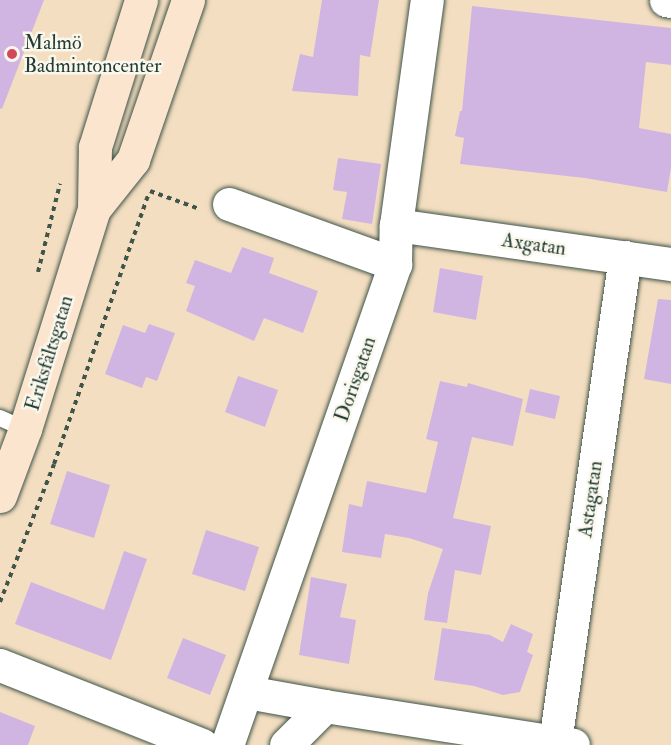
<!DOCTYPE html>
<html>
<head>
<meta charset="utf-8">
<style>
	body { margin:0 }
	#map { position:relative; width:671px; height:745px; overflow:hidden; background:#f4dec1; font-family:"IM FELL Double Pica",serif }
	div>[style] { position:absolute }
	.building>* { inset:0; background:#d0b5e2 }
	.path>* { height:4px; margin-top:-2px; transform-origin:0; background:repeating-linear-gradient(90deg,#3f5549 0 4.5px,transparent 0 9px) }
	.roads { filter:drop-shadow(0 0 2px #3f5549) drop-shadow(0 0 2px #3f5549) }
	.lane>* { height:16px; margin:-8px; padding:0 8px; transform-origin:8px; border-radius:8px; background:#fff }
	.street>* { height:33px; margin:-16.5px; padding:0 16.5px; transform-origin:16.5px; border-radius:16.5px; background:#fff }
	.secondary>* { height:33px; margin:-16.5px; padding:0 16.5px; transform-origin:16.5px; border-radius:16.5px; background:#fbe5cf }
	.dots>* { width:16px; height:16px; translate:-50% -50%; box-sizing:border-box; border:3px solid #fbf7ec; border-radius:50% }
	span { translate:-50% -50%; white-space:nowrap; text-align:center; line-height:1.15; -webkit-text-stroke:5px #fbf7ec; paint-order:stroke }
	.poi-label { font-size:20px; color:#1f3d34 }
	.left { translate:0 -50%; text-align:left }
	.street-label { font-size:20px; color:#1f3d34 }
</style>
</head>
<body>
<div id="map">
	<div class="building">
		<div style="clip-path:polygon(0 0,44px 0,2px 109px,0 108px)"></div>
		<div style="clip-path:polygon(322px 0,379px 0,370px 57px,360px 55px,358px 96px,292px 91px,300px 54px,313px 57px)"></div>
		<div style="clip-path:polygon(472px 6px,671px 28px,671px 65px,646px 62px,639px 128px,671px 134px,671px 168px,667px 192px,585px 178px,460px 164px,464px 138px,455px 136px,460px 111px,462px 111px)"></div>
		<div style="clip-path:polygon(338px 158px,381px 164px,372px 224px,342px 219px,347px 192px,333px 190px)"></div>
		<div style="clip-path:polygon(242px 247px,274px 258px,269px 273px,318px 291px,303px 333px,264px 318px,254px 341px,186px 311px,195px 286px,186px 283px,195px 260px,231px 273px)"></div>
		<div style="clip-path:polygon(440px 268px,483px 276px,476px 320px,433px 312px)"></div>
		<div style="clip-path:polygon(658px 299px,671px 300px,671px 384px,644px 379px)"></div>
		<div style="clip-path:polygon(149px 324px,175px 333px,157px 381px,146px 377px,142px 388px,105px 374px,123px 325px,145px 333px)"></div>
		<div style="clip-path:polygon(238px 376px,278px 390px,265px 427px,225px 412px)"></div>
		<div style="clip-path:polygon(440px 381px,467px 387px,468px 383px,523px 399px,513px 446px,472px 437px,453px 518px,491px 526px,481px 575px,455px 570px,447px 623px,424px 620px,428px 593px,443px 549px,409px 538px,385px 534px,381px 558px,342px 552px,349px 504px,362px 507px,367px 481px,426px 493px,438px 442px,426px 439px)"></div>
		<div style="clip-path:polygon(530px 389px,560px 396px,555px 419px,525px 412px)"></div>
		<div style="clip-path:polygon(67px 471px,110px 485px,94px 538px,50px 524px)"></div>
		<div style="clip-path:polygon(206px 530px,259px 547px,245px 591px,192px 574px)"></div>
		<div style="clip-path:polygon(124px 551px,147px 559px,111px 660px,15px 624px,31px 582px,104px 610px)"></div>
		<div style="clip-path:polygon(311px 577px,347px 584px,340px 617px,356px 620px,349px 664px,299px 655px)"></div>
		<div style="clip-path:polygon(511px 624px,533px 634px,527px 652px,533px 655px,520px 692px,503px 695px,474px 686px,434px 680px,442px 628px,490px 635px,503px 642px)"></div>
		<div style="clip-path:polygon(183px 638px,226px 655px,210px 695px,167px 678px)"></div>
		<div style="clip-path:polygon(0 712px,35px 726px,28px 745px,0 745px)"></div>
	</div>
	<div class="path">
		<div style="left:150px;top:191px;width:50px;rotate:19.9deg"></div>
		<div style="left:38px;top:272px;width:91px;rotate:-76deg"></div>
		<div style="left:0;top:602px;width:148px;rotate:-68.6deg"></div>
		<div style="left:54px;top:464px;width:285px;rotate:-70.7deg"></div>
	</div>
	<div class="roads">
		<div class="lane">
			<div style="left:0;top:418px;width:27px;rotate:24deg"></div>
		</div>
		<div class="street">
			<div style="left:666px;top:0;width:5px;rotate:11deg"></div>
			<div style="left:229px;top:204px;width:177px;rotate:19.9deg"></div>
			<div style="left:396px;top:225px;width:278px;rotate:8.1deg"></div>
			<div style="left:0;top:665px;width:217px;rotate:21.6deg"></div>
			<div style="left:247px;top:692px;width:79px;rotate:10.2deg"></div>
			<div style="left:555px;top:742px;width:490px;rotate:-81.8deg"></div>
			<div style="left:227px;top:745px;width:509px;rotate:-70.75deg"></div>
			<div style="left:395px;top:264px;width:39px;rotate:-89deg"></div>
			<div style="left:396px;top:225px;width:227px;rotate:-82.2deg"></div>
			<div style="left:286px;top:745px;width:55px;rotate:-45deg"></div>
			<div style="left:325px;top:706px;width:251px;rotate:8.9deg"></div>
		</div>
		<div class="secondary">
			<div style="left:94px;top:209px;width:63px;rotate:-51.5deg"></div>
			<div style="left:133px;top:160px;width:169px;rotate:-71deg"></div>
			<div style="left:0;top:496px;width:72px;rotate:-69.5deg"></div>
			<div style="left:25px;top:429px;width:231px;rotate:-72.6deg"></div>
			<div style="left:94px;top:209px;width:62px;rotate:-89.1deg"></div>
			<div style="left:95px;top:147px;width:154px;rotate:-72.6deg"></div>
		</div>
	</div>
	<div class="dots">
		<div style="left:12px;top:54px;background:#d1495b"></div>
	</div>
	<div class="poi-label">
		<span class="left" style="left:24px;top:54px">Malmö<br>Badmintoncenter</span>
	</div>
	<div class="street-label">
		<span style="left:534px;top:244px;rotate:8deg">Axgatan</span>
		<span style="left:49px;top:353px;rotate:-73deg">Eriksfältsgatan</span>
		<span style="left:355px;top:379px;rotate:-71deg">Dorisgatan</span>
		<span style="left:590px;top:499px;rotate:-82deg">Astagatan</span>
	</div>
</div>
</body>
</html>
